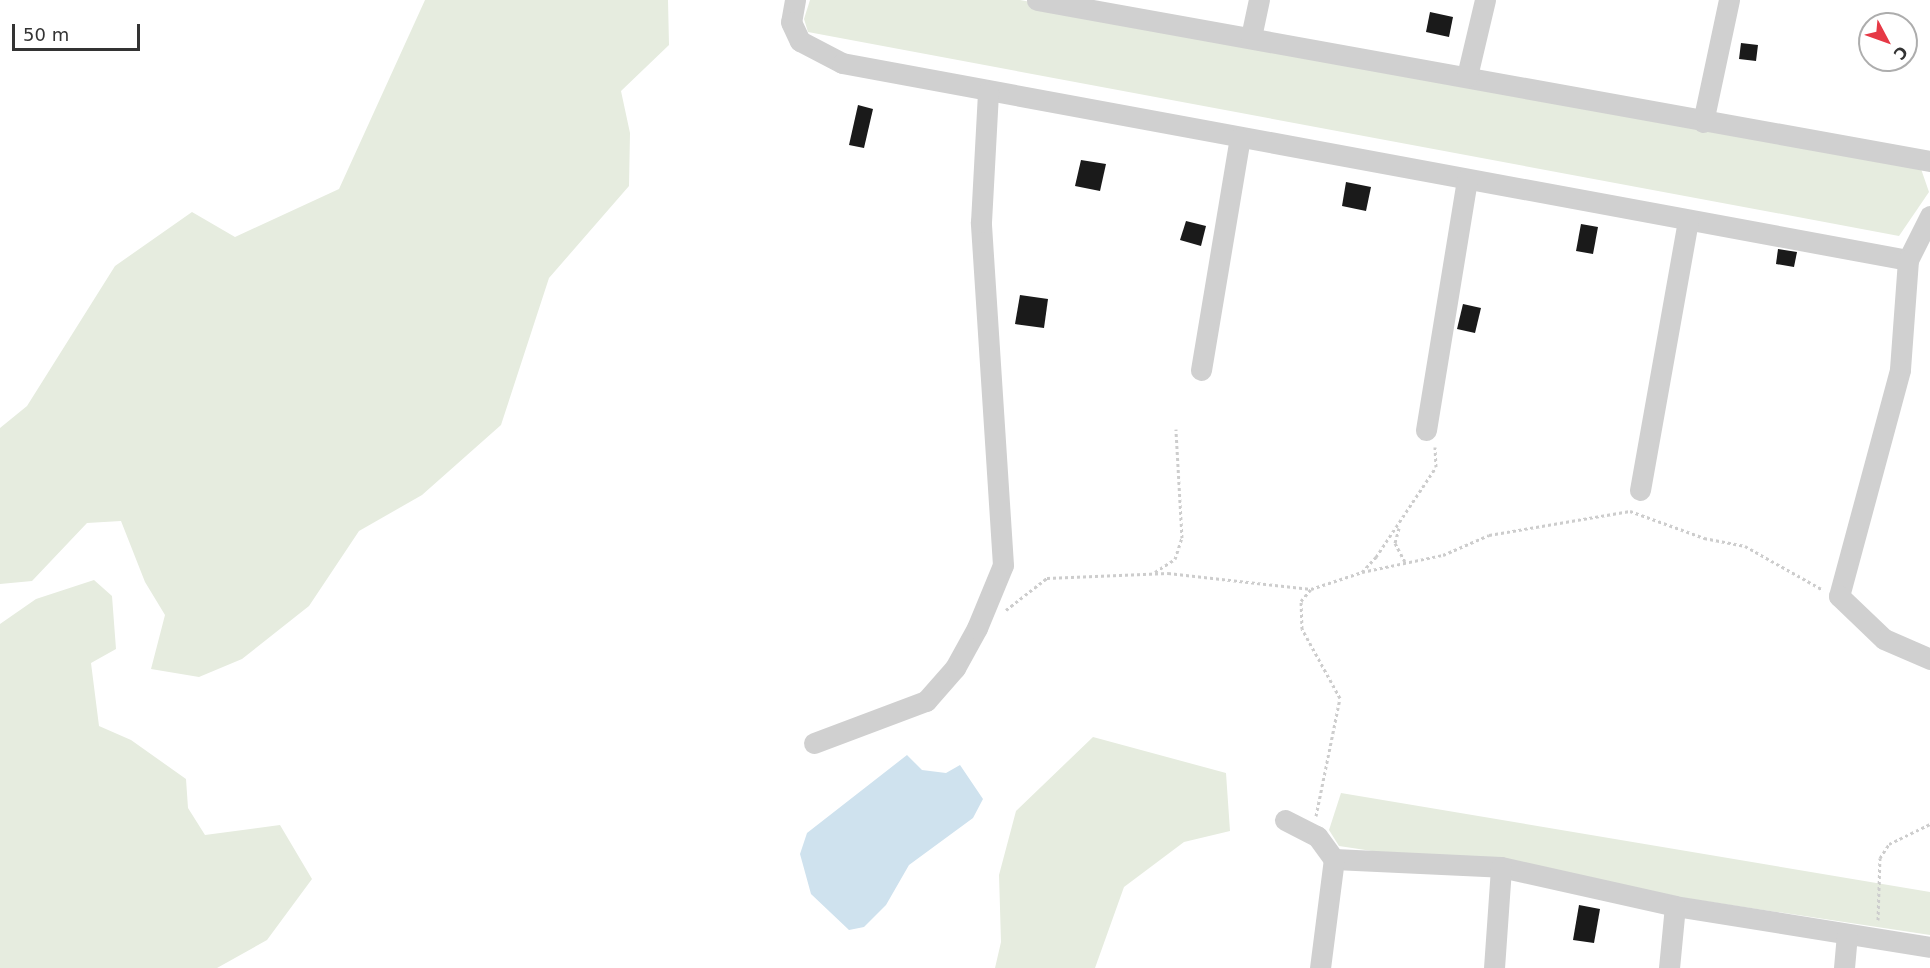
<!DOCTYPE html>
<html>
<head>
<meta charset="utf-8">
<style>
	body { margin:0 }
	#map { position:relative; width:1930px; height:968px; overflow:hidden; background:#fff; font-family:"DejaVu Sans",sans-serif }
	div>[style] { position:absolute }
	.green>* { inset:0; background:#e6ecdf }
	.water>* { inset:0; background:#cfe2ee }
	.building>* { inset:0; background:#1a1a1a }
	.path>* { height:3px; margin-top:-1.5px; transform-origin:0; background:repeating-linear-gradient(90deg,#cdcdcd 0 3px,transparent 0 6px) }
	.minor>* { height:21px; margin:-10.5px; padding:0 10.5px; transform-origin:10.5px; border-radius:10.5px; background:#d0d0d0 }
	span { translate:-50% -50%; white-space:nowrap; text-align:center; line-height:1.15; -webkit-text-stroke:6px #fff; paint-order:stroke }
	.north { position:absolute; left:1858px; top:12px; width:60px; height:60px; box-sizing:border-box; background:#fff; border:2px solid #adadad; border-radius:50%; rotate:131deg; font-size:16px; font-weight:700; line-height:24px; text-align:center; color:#333 }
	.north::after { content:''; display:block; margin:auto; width:21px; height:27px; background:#e63946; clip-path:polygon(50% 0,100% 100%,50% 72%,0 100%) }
	.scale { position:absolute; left:12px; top:24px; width:128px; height:27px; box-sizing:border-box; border:3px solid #333; border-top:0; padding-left:8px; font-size:18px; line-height:21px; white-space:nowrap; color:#333; -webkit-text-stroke:4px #fff; paint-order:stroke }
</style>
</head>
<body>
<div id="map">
	<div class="green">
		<div style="clip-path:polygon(425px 0,668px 0,669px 45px,621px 91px,630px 133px,629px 186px,549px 278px,501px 425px,422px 495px,359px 531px,309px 606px,242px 659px,199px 677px,151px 669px,165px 615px,145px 582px,121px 521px,87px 523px,32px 581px,0 584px,0 428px,27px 406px,115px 266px,192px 212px,235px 237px,339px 189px)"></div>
		<div style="clip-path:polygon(810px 0,1020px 0,1920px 166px,1929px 192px,1899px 236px,808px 32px,804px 19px)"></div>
		<div style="clip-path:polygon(94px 580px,112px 596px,116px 649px,91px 663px,99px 726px,131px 740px,186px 779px,188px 808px,205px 835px,280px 825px,312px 879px,267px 940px,217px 968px,0 968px,0 624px,36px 599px)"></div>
		<div style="clip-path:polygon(1093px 737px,1226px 773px,1230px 831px,1184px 842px,1124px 887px,1095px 968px,995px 968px,1001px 942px,999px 875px,1016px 811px)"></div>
		<div style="clip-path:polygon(1341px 793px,1930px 892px,1930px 935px,1339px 846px,1329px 830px)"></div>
	</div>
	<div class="water">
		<div style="clip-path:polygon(907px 755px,922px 770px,946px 773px,960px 765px,983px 799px,973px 818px,909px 865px,886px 905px,864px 927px,849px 930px,811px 894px,800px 854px,807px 833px)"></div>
	</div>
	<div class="building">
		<div style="clip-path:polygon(1430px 12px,1453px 17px,1449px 37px,1426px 32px)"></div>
		<div style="clip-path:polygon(1741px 43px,1758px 45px,1756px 61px,1739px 59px)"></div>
		<div style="clip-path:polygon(858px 105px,873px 109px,864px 148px,849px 145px)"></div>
		<div style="clip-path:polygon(1081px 160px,1106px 164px,1100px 191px,1075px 186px)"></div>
		<div style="clip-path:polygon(1346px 182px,1371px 187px,1366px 211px,1342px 206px)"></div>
		<div style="clip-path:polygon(1186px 221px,1206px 226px,1201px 246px,1180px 240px)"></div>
		<div style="clip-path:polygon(1581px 224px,1598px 227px,1593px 254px,1576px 251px)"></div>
		<div style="clip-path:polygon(1778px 249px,1797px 252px,1794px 267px,1776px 264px)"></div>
		<div style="clip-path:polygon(1020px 295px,1048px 299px,1044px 328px,1015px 324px)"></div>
		<div style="clip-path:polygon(1463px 304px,1481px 308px,1475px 333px,1457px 329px)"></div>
		<div style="clip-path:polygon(1579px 905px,1600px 909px,1594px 943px,1573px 940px)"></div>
	</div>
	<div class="path">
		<div style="left:1399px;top:528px;width:16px;rotate:105deg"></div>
		<div style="left:1395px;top:543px;width:21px;rotate:62deg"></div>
		<div style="left:1155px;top:572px;width:24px;rotate:-33deg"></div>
		<div style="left:1175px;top:559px;width:22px;rotate:-72deg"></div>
		<div style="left:1182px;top:538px;width:109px;rotate:-93.2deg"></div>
		<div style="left:1362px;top:572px;width:83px;rotate:-11.9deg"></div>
		<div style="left:1443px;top:555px;width:50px;rotate:-23.5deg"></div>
		<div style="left:1489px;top:535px;width:143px;rotate:-9.7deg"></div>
		<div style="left:1630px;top:511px;width:79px;rotate:20deg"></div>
		<div style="left:1704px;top:538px;width:42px;rotate:11deg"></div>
		<div style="left:1745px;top:546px;width:90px;rotate:29.4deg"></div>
		<div style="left:1006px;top:610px;width:52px;rotate:-38deg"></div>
		<div style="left:1047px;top:578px;width:121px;rotate:-2.4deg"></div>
		<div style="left:1168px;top:573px;width:144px;rotate:6.4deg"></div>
		<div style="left:1316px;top:816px;width:120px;rotate:-78.5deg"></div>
		<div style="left:1340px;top:698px;width:79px;rotate:-118.8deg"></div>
		<div style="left:1302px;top:629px;width:28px;rotate:-92deg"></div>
		<div style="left:1301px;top:601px;width:16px;rotate:-50deg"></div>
		<div style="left:1311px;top:589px;width:54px;rotate:-18.4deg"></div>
		<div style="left:1362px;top:572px;width:21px;rotate:-47deg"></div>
		<div style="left:1376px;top:557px;width:108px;rotate:-56.3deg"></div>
		<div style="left:1436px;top:467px;width:20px;rotate:-93deg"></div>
		<div style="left:1878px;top:920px;width:62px;rotate:-88.2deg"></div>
		<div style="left:1880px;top:858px;width:17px;rotate:-57deg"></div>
		<div style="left:1889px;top:844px;width:46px;rotate:-26deg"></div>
	</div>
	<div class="minor">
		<div style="left:795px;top:0;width:22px;rotate:100deg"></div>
		<div style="left:791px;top:22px;width:21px;rotate:65deg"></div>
		<div style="left:800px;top:41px;width:47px;rotate:27.6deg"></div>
		<div style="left:842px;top:63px;width:1084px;rotate:10.47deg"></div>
		<div style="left:1037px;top:0;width:907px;rotate:10.22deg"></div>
		<div style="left:1251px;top:37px;width:38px;rotate:-78deg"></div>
		<div style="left:1467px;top:76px;width:78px;rotate:-76.7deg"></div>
		<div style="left:1703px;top:122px;width:125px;rotate:-78deg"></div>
		<div style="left:1930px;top:216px;width:49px;rotate:116.6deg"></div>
		<div style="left:1908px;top:260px;width:110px;rotate:94.2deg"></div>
		<div style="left:1900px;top:370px;width:234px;rotate:105.1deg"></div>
		<div style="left:1839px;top:596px;width:62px;rotate:43.7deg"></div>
		<div style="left:1884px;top:639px;width:50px;rotate:23.5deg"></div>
		<div style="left:1201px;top:370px;width:235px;rotate:-80.5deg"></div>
		<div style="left:1426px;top:430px;width:254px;rotate:-80.7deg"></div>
		<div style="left:1640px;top:490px;width:274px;rotate:-79.9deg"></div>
		<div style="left:814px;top:743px;width:120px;rotate:-20.6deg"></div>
		<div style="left:926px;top:701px;width:44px;rotate:-48.7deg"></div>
		<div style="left:955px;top:668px;width:46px;rotate:-61.2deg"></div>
		<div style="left:977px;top:628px;width:68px;rotate:-67.6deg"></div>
		<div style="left:1003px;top:565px;width:344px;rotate:-93.7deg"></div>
		<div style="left:981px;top:222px;width:131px;rotate:-86.9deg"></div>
		<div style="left:1285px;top:820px;width:36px;rotate:27deg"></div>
		<div style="left:1317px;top:836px;width:29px;rotate:54deg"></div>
		<div style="left:1334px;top:859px;width:167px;rotate:2.7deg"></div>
		<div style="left:1501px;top:867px;width:178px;rotate:12.6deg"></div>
		<div style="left:1675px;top:906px;width:258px;rotate:9.1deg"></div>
		<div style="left:1320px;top:968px;width:110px;rotate:-82.7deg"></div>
		<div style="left:1494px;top:968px;width:101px;rotate:-86deg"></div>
		<div style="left:1669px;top:968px;width:62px;rotate:-84.5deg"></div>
		<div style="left:1844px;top:968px;width:32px;rotate:-85deg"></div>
	</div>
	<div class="north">С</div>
	<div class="scale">50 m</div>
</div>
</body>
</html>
